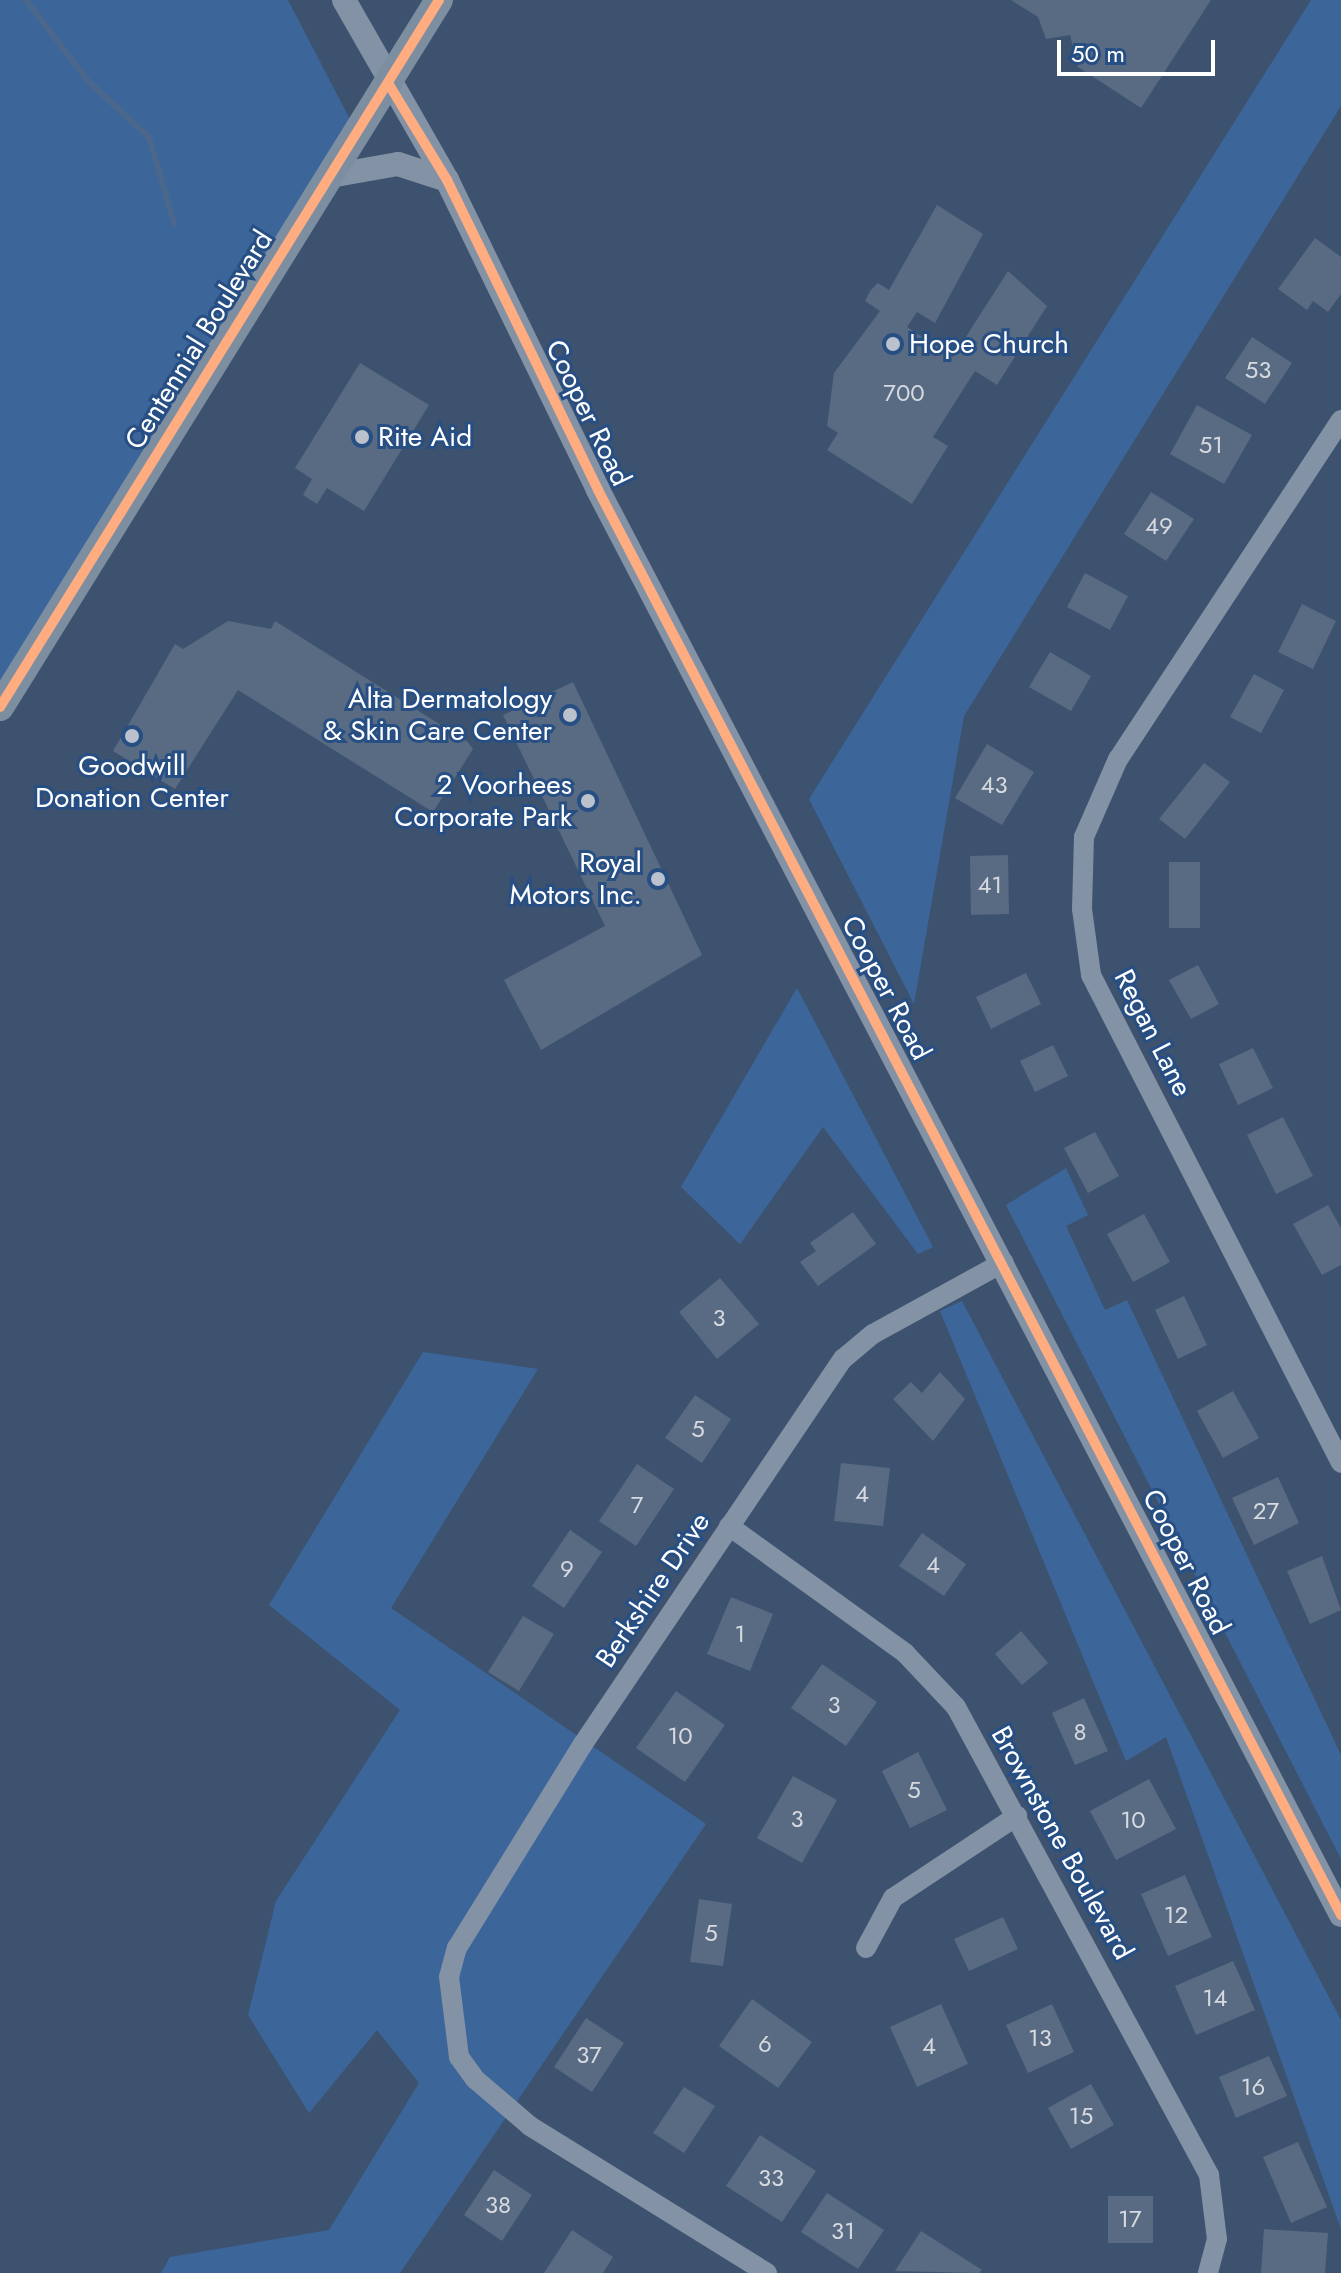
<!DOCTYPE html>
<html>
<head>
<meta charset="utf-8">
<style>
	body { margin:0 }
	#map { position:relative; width:1341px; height:2273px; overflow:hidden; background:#3c526f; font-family:Jost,sans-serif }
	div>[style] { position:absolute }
	.green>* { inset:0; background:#3c669a }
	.stream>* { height:6px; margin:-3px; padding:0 3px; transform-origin:3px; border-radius:3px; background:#4b678b }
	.building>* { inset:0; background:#596b82 }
	.minor>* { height:20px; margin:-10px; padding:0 10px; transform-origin:10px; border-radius:10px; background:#8392a5 }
	.tertiary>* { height:24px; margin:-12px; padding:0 12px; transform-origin:12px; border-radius:12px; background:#8392a5 }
	.secondary>* { height:28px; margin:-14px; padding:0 14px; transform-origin:14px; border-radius:14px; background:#7d8ea1 }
	.cycleway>* { height:10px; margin:-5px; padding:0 5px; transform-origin:5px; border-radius:5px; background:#ffac80 }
	.dots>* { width:22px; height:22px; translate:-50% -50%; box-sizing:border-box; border:4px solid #274f84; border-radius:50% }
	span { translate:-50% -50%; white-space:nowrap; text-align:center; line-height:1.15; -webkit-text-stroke:6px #274f84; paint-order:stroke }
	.number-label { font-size:24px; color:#d6dae0 }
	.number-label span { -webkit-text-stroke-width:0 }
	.street-label { font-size:28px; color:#fff }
	.poi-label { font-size:28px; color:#fff }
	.left { translate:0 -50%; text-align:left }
	.right { translate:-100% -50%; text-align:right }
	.scale { position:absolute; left:1057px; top:40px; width:158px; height:36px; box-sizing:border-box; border:4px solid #fff; border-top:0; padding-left:10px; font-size:24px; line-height:28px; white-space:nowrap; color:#fff; -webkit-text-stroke:6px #274f84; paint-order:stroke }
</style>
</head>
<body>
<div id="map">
	<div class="green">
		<div style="clip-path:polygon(0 0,288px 0,356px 131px,0 706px)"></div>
		<div style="clip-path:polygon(1311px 0,1341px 0,1341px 106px,964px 716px,914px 1004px,809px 799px)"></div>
		<div style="clip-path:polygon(797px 988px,933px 1247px,918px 1254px,823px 1127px,740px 1244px,681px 1187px)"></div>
		<div style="clip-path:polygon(1066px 1168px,1088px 1215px,1066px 1226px,1105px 1310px,1127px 1300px,1341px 1755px,1341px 1859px,1006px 1205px)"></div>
		<div style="clip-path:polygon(962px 1301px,1341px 2020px,1341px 2229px,1166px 1737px,1126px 1761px,940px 1311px)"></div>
		<div style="clip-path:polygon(423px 1352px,538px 1369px,391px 1608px,706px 1824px,400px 2273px,161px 2273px,170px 2257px,329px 2230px,419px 2083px,377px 2030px,309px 2113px,248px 2015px,276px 1901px,400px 1710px,269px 1605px)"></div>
	</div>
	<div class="stream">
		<div style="left:26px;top:0;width:102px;rotate:52.6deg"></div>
		<div style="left:88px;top:81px;width:83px;rotate:42.6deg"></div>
		<div style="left:149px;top:137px;width:90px;rotate:73.8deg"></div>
	</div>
	<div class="building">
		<div style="clip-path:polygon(1011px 0,1211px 0,1141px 108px,1078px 67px,1070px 35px,1046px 39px,1038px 17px)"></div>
		<div style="clip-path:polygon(937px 205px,983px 234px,935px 323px,917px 312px,907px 327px,953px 357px,1008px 271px,1047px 306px,997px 385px,975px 371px,933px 437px,948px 446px,912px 504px,827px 450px,838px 433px,827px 426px,834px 373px,880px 311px,865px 301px,870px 291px,878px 283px,889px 290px)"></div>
		<div style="clip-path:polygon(1315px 238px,1341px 257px,1341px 294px,1328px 312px,1313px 301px,1307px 310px,1278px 289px)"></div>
		<div style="clip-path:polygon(1252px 337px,1292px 363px,1265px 404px,1225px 378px)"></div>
		<div style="clip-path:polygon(360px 363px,429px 405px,364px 511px,327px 488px,317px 504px,303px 495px,312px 479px,295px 468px)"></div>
		<div style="clip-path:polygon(1197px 405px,1252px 435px,1224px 484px,1170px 454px)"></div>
		<div style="clip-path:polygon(1151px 492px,1194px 519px,1166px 561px,1124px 534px)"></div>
		<div style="clip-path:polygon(1085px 573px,1128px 596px,1110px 630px,1067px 607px)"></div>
		<div style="clip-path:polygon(1302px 604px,1336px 621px,1313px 669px,1278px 652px)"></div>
		<div style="clip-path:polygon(228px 621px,271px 629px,275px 621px,468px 742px,473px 749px,433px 812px,238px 690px,175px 789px,113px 751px,175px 644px,183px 649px)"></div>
		<div style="clip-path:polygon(1050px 652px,1091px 676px,1071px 711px,1029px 687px)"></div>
		<div style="clip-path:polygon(1254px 674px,1284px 690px,1261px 733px,1230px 717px)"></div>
		<div style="clip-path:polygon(573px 682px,702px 955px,541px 1050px,504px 980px,605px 926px,503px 715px)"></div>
		<div style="clip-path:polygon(987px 744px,1034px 772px,1002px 825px,955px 798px)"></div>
		<div style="clip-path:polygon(1204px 763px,1230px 782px,1185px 839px,1159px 819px)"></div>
		<div style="clip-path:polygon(1008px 855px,1009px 914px,971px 915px,970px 856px)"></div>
		<div style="clip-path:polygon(1169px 862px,1200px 862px,1200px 928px,1169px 928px)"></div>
		<div style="clip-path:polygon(1198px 965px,1219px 1004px,1191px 1019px,1169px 980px)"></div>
		<div style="clip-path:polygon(1026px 973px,1041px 1004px,991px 1029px,976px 997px)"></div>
		<div style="clip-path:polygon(1053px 1045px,1068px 1076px,1035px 1092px,1020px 1061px)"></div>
		<div style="clip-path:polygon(1253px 1048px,1273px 1088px,1238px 1105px,1219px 1064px)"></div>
		<div style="clip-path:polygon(1283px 1117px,1313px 1176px,1276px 1194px,1247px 1135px)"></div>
		<div style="clip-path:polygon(1095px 1132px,1119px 1176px,1088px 1193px,1064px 1148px)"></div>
		<div style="clip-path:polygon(1328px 1205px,1341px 1228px,1341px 1265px,1322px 1275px,1293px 1224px)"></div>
		<div style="clip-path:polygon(853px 1212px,876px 1244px,818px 1286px,800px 1262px,816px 1251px,810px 1243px)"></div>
		<div style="clip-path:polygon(1144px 1214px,1170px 1262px,1133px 1282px,1107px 1234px)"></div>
		<div style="clip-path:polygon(720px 1278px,759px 1324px,717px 1359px,679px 1312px)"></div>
		<div style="clip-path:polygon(1184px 1296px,1207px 1345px,1178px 1359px,1155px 1310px)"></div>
		<div style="clip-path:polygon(940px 1372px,965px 1399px,933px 1441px,893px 1399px,911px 1382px,922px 1393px)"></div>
		<div style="clip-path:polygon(1233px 1391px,1259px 1438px,1223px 1458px,1197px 1411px)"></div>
		<div style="clip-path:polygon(695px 1395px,731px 1419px,702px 1463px,665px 1438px)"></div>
		<div style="clip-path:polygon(841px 1463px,890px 1468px,883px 1526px,834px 1521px)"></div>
		<div style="clip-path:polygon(637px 1464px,674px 1489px,636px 1546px,599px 1521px)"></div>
		<div style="clip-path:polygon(1278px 1477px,1299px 1523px,1254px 1545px,1232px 1498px)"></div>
		<div style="clip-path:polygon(570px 1530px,602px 1552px,564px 1608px,532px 1586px)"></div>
		<div style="clip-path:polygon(922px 1533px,966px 1564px,944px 1596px,899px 1566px)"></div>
		<div style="clip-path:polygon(1322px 1556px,1341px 1610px,1310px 1624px,1287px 1571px)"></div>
		<div style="clip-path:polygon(731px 1597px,773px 1614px,750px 1671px,707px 1654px)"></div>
		<div style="clip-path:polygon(523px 1616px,554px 1634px,519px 1691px,488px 1672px)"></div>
		<div style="clip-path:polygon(1021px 1631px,1048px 1663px,1022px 1685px,995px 1654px)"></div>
		<div style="clip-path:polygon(822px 1664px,877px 1702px,846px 1746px,791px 1708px)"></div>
		<div style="clip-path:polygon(676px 1691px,725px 1725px,685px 1782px,636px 1748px)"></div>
		<div style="clip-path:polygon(1084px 1698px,1108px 1751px,1075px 1765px,1052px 1713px)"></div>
		<div style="clip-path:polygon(918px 1752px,947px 1810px,910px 1828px,882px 1771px)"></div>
		<div style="clip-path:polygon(793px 1776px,837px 1800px,802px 1863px,757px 1838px)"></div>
		<div style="clip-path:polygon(1149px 1779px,1176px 1829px,1116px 1860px,1090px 1811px)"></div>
		<div style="clip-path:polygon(1185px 1875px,1212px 1937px,1168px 1956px,1141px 1894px)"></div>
		<div style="clip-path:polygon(699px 1899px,732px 1904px,723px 1966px,690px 1962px)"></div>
		<div style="clip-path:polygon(1003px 1917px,1018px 1949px,969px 1971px,954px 1939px)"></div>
		<div style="clip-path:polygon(1233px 1961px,1255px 2010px,1196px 2035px,1175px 1986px)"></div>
		<div style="clip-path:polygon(752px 1999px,812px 2042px,778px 2088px,719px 2046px)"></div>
		<div style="clip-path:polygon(941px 2004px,968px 2064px,917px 2087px,890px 2027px)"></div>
		<div style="clip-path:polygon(1052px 2004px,1074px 2052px,1028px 2073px,1006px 2025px)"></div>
		<div style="clip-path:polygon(586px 2018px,624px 2043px,592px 2092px,554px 2067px)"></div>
		<div style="clip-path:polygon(1269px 2056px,1287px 2096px,1236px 2118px,1219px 2077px)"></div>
		<div style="clip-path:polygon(1091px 2084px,1114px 2125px,1071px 2149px,1048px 2108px)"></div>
		<div style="clip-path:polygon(684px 2087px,715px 2106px,684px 2153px,653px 2133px)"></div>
		<div style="clip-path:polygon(760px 2135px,816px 2171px,782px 2222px,726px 2186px)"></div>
		<div style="clip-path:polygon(1298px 2142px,1327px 2207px,1291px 2223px,1263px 2157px)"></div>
		<div style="clip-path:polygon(494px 2170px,532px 2195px,502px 2241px,464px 2215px)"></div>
		<div style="clip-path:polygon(827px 2193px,884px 2230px,858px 2269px,801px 2232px)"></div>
		<div style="clip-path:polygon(1108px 2196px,1153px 2196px,1153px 2243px,1108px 2243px)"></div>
		<div style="clip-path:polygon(1264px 2229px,1328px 2233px,1325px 2273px,1261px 2273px)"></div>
		<div style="clip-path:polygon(572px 2230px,613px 2257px,603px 2273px,544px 2273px)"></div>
		<div style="clip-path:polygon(921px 2231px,982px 2270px,979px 2273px,895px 2271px)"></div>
	</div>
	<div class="minor">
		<div style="left:1341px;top:420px;width:406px;rotate:123.3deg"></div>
		<div style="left:1118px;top:759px;width:85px;rotate:113.6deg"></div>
		<div style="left:1084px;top:837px;width:72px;rotate:91.6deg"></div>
		<div style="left:1082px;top:909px;width:67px;rotate:82.2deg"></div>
		<div style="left:1091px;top:975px;width:548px;rotate:62.87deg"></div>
		<div style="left:729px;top:1526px;width:217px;rotate:35.8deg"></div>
		<div style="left:905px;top:1653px;width:74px;rotate:46.6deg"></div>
		<div style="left:956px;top:1707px;width:532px;rotate:61.6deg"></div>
		<div style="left:1209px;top:2175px;width:64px;rotate:82.9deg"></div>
		<div style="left:1217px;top:2239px;width:35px;rotate:105deg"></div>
		<div style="left:866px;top:1948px;width:57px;rotate:-61.6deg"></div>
		<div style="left:893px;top:1898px;width:149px;rotate:-33.5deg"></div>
		<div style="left:767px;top:2273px;width:279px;rotate:-148.2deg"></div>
		<div style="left:530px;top:2126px;width:72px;rotate:-139.5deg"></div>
		<div style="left:475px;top:2079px;width:27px;rotate:-126deg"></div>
		<div style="left:459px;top:2057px;width:81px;rotate:-97.1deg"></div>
		<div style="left:449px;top:1977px;width:30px;rotate:-75deg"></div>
		<div style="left:457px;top:1948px;width:240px;rotate:-58.3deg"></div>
		<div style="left:583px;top:1744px;width:465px;rotate:-56deg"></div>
		<div style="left:843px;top:1359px;width:39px;rotate:-40deg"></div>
		<div style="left:873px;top:1334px;width:149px;rotate:-28.8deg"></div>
	</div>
	<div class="tertiary">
		<div style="left:344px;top:0;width:207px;rotate:60.2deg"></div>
		<div style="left:447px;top:180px;width:345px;rotate:64deg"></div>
		<div style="left:598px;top:490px;width:1607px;rotate:62.46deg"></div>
		<div style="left:330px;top:176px;width:69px;rotate:-10deg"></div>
		<div style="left:398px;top:164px;width:52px;rotate:18.1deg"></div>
	</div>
	<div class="secondary">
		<div style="left:0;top:707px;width:832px;rotate:-58.16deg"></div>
	</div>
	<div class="cycleway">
		<div style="left:388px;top:83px;width:114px;rotate:58.7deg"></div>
		<div style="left:447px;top:180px;width:345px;rotate:64deg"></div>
		<div style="left:598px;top:490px;width:1607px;rotate:62.46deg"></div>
		<div style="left:0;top:707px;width:832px;rotate:-58.16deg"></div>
	</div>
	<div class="dots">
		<div style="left:893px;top:344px;background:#bbc2cd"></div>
		<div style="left:362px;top:437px;background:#bbc2cd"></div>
		<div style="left:570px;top:715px;background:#bbc2cd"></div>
		<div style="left:132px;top:736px;background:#bbc2cd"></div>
		<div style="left:588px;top:801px;background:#bbc2cd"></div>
		<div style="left:658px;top:879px;background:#bbc2cd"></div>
	</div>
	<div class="number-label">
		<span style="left:1258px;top:370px">53</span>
		<span style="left:904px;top:393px">700</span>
		<span style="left:1211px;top:445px">51</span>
		<span style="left:1159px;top:526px">49</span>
		<span style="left:994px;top:785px">43</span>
		<span style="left:990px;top:885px">41</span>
		<span style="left:719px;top:1318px">3</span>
		<span style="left:698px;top:1429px">5</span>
		<span style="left:862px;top:1494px">4</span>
		<span style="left:637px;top:1505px">7</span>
		<span style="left:1266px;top:1511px">27</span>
		<span style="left:933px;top:1565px">4</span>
		<span style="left:567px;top:1569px">9</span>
		<span style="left:740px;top:1634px">1</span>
		<span style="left:834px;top:1705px">3</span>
		<span style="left:1080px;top:1732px">8</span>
		<span style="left:680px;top:1736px">10</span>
		<span style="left:914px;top:1790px">5</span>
		<span style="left:797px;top:1819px">3</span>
		<span style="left:1133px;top:1820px">10</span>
		<span style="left:1176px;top:1915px">12</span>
		<span style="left:711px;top:1933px">5</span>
		<span style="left:1215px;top:1998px">14</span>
		<span style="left:1040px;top:2038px">13</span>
		<span style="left:765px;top:2044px">6</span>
		<span style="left:929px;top:2046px">4</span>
		<span style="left:589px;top:2055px">37</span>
		<span style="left:1253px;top:2087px">16</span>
		<span style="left:1081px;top:2116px">15</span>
		<span style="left:771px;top:2178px">33</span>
		<span style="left:498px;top:2205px">38</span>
		<span style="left:1130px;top:2219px">17</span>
		<span style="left:843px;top:2231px">31</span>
	</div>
	<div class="street-label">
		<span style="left:199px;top:340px;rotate:-58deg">Centennial Boulevard</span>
		<span style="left:588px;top:413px;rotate:64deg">Cooper Road</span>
		<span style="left:886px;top:988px;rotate:62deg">Cooper Road</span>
		<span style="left:1153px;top:1033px;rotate:63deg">Regan Lane</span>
		<span style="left:1186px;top:1562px;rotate:63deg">Cooper Road</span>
		<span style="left:653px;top:1590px;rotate:-56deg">Berkshire Drive</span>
		<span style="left:1062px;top:1843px;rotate:61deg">Brownstone Boulevard</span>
	</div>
	<div class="poi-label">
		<span class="left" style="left:909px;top:344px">Hope Church</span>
		<span class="left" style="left:378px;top:437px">Rite Aid</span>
		<span class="right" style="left:552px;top:715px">Alta Dermatology<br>&amp; Skin Care Center</span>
		<span style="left:132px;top:782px">Goodwill<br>Donation Center</span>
		<span class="right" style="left:572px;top:801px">2 Voorhees<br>Corporate Park</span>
		<span class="right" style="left:642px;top:879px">Royal<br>Motors Inc.</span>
	</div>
	<div class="scale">50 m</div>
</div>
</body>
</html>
